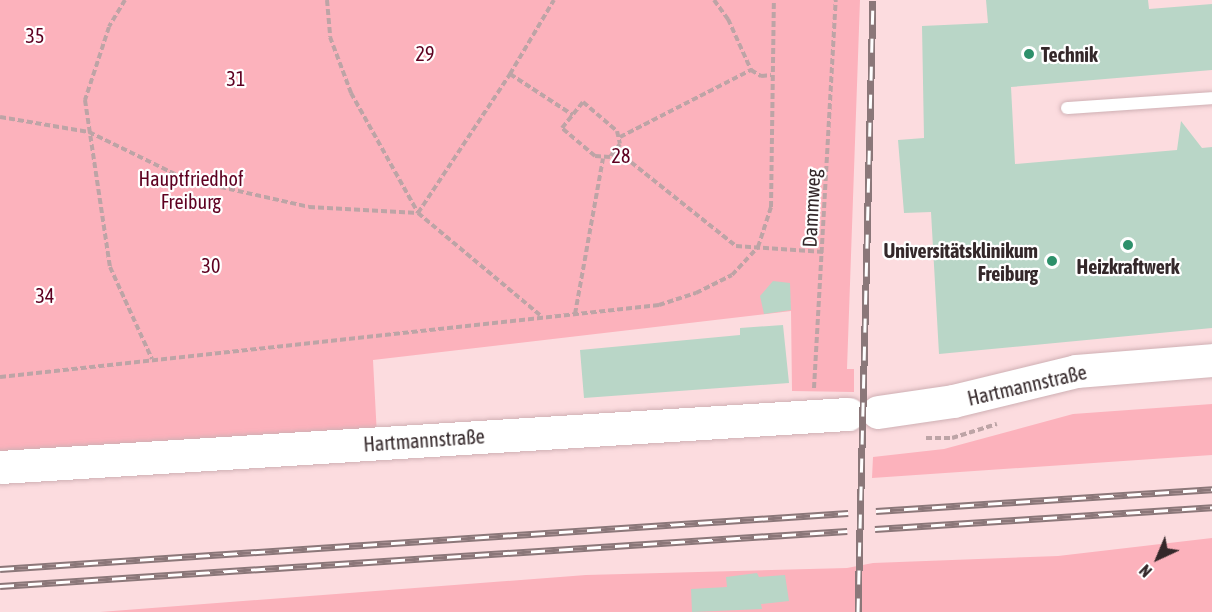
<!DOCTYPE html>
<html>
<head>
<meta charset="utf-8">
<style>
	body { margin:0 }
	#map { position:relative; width:1212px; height:612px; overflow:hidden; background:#fcdcdf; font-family:"Asap Condensed",sans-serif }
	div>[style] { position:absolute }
	.green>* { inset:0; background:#fcb2bc }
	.building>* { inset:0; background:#b9d6c7 }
	.path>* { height:4px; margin-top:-2px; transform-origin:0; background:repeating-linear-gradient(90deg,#bda4a6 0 6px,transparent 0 9px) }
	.roads { filter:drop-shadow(0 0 2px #cfb0b4) drop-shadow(0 0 2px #cfb0b4) }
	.lane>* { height:12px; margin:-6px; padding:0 6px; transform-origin:6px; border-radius:6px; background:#fff }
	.secondary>* { height:33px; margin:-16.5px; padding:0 16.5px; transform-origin:16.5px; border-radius:16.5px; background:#fff }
	.rail>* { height:7px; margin-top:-3.5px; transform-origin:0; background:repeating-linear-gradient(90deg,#fff 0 14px,#8b7779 0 28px); box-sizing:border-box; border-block:2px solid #8b7779 }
	.dots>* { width:16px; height:16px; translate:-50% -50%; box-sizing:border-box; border:3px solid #fff; border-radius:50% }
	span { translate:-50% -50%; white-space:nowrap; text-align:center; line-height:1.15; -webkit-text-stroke:4.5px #fff; paint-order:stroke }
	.park-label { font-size:20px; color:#5e0020 }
	.poi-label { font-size:20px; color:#34282a; font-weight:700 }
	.left { translate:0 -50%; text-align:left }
	.right { translate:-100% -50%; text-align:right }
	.street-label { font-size:20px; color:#34282a }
	.north { position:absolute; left:1128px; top:528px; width:60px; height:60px; -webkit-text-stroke:4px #fff; paint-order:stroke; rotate:224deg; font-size:16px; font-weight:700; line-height:24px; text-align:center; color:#34282a }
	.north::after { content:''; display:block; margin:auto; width:21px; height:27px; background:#34282a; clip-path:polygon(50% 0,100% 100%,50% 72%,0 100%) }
</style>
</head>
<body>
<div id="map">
	<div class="green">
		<div style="clip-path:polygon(0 0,860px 0,847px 369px,854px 369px,854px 392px,792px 391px,791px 311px,373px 360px,377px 436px,0 458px)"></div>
		<div style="clip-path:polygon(1212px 404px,1212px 455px,872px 478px,873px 457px,944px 449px,1073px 414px)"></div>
		<div style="clip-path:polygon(1212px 538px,1212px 612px,100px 612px,586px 575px,847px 568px,873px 563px,1058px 556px)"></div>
	</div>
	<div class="building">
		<div style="clip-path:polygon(986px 0,1148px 0,1149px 9px,1212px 4px,1212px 70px,1011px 87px,1015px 164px,1177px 150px,1181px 121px,1202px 148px,1212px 147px,1212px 328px,939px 354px,931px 212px,904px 213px,898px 140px,924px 138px,922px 26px,988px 23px)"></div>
		<div style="clip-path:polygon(773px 281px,790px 283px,791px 310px,764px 314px,760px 296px)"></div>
		<div style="clip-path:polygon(783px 325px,789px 383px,584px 398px,580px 350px,740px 335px,740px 328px)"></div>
		<div style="clip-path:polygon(757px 573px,759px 577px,785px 575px,789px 601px,761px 604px,762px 609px,692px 612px,691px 589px,727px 587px,726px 577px)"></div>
	</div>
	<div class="path">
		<div style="left:125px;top:0;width:31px;rotate:121deg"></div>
		<div style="left:109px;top:27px;width:77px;rotate:108.2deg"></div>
		<div style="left:85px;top:100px;width:169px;rotate:81.5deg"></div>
		<div style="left:110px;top:267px;width:101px;rotate:65.5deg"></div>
		<div style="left:327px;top:0;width:37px;rotate:85deg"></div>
		<div style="left:330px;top:37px;width:60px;rotate:69.4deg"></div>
		<div style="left:351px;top:93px;width:137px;rotate:60.8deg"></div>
		<div style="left:418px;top:213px;width:159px;rotate:39.9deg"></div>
		<div style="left:714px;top:0;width:24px;rotate:54deg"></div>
		<div style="left:728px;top:19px;width:56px;rotate:65.7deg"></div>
		<div style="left:751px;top:70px;width:12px;rotate:31deg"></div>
		<div style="left:761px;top:76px;width:10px;rotate:-6deg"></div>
		<div style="left:510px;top:74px;width:75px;rotate:33.1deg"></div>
		<div style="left:583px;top:102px;width:45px;rotate:40.5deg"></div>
		<div style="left:617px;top:131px;width:13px;rotate:77deg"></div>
		<div style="left:620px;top:144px;width:16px;rotate:128deg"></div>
		<div style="left:610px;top:157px;width:15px;rotate:-176deg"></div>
		<div style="left:595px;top:156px;width:43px;rotate:-139.7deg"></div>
		<div style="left:562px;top:128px;width:33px;rotate:-51deg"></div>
		<div style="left:0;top:117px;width:90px;rotate:9.6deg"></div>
		<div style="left:89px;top:132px;width:107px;rotate:26.1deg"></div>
		<div style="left:185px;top:179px;width:127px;rotate:12.7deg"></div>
		<div style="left:309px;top:207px;width:109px;rotate:3.2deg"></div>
		<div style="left:418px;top:213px;width:167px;rotate:-56.5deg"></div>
		<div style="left:510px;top:74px;width:86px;rotate:-59.3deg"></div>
		<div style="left:620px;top:137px;width:147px;rotate:-27.1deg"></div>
		<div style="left:617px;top:151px;width:152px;rotate:38.6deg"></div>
		<div style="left:736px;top:246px;width:88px;rotate:3.9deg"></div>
		<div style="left:575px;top:314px;width:158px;rotate:-79.8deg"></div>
		<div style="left:0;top:377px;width:663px;rotate:-6.24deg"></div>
		<div style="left:659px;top:305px;width:39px;rotate:-18deg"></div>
		<div style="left:696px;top:293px;width:40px;rotate:-26.6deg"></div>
		<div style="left:732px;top:275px;width:38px;rotate:-47deg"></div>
		<div style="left:758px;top:247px;width:42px;rotate:-72deg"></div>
		<div style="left:771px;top:207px;width:207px;rotate:-89.2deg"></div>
		<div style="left:814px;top:388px;width:389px;rotate:-86.8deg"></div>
		<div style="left:926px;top:438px;width:26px"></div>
		<div style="left:952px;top:438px;width:47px;rotate:-17.3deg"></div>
	</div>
	<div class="roads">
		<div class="lane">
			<div style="left:1067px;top:108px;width:145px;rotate:-3.9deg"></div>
		</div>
		<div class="secondary">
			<div style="left:878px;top:412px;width:76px;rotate:-8.3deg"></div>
			<div style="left:953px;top:401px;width:127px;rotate:-13.7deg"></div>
			<div style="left:1076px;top:371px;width:136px;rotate:-4.6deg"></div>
			<div style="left:0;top:467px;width:850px;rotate:-3.58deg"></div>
		</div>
	</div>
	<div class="rail">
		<div style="left:876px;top:511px;width:337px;rotate:-3.7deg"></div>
		<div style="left:875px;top:529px;width:338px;rotate:-3.7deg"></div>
		<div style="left:0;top:569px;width:850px;rotate:-3.78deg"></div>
		<div style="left:0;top:586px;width:849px;rotate:-3.72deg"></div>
		<div style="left:858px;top:612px;width:612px;rotate:-88.6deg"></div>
	</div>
	<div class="dots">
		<div style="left:1029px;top:54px;background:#2d906a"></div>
		<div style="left:1128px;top:245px;background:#2d906a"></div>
		<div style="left:1052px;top:261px;background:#2d906a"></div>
	</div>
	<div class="park-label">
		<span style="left:35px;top:35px">35</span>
		<span style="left:425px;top:53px">29</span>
		<span style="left:236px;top:78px">31</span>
		<span style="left:621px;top:155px">28</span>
		<span style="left:191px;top:190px">Hauptfriedhof<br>Freiburg</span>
		<span style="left:211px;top:265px">30</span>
		<span style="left:45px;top:295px">34</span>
	</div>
	<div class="poi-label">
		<span class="left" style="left:1041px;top:54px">Technik</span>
		<span class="right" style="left:1038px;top:262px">Universitätsklinikum<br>Freiburg</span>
		<span style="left:1128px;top:266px">Heizkraftwerk</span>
	</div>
	<div class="street-label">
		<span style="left:811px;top:208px;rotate:-87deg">Dammweg</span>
		<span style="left:1027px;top:385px;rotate:-13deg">Hartmannstraße</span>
		<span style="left:424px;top:440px;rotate:-4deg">Hartmannstraße</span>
	</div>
	<div class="north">N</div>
</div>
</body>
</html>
